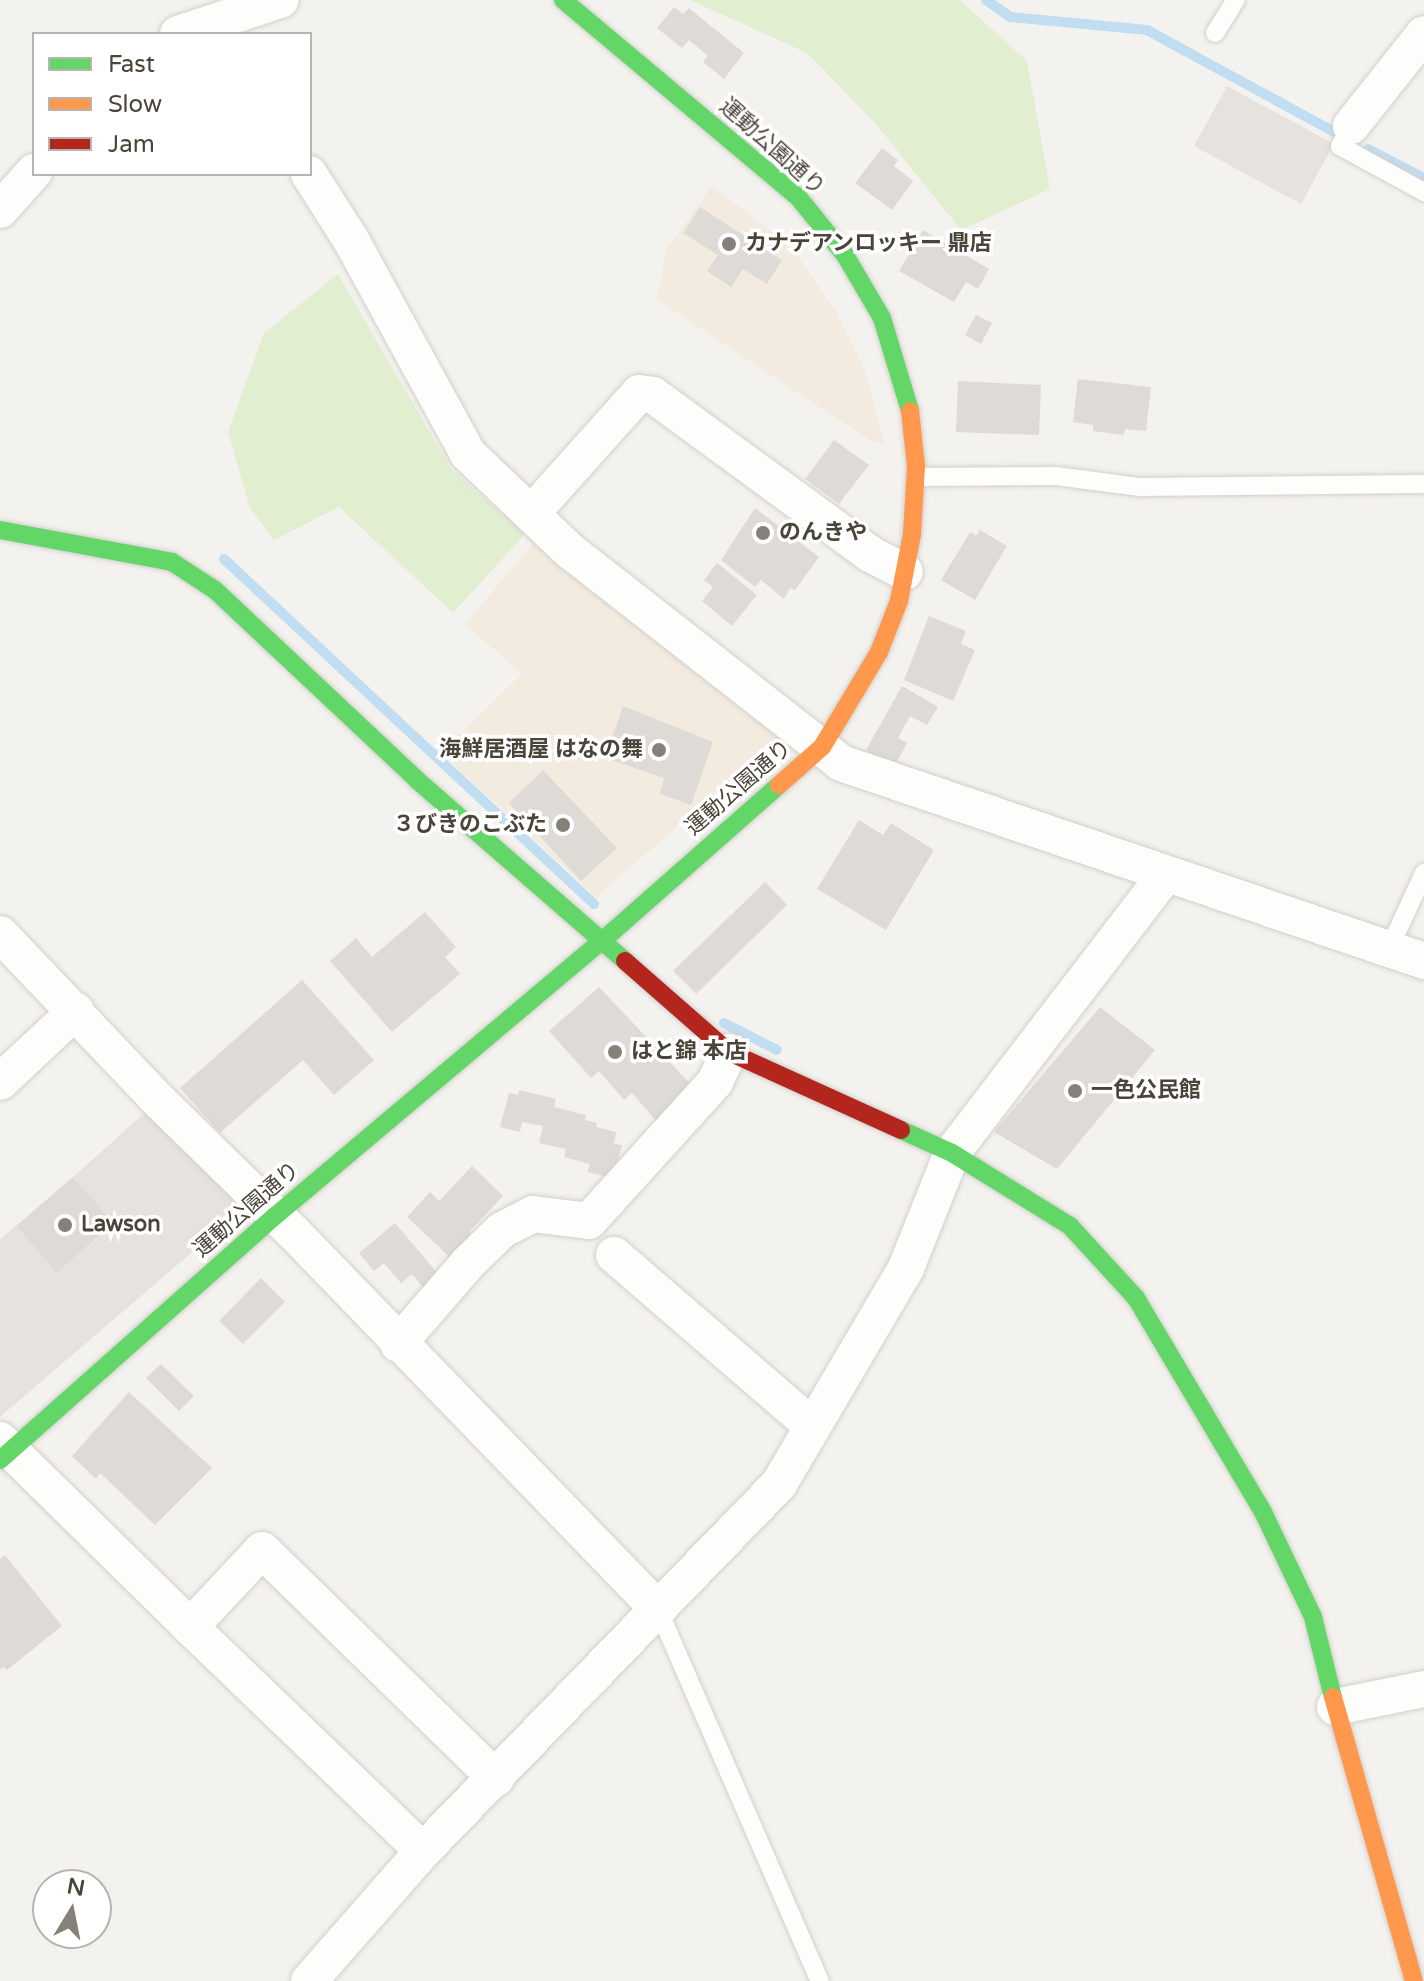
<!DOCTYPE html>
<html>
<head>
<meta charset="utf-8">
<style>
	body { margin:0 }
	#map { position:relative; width:1424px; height:1981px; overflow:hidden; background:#f4f2ee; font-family:"Varela Round","Noto Sans JP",sans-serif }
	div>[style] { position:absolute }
	.commercial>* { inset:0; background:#f3ebdf }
	.green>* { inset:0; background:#e1eecf }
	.parking>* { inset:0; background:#e6e3df }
	.stream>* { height:10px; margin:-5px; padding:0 5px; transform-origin:5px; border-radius:5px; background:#c0ddf1 }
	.building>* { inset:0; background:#dedbd6 }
	.roads { filter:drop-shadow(0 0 2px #d2d0cb) drop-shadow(0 0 2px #d2d0cb) }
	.lane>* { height:18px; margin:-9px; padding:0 9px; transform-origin:9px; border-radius:9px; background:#fdfdfc }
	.street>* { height:36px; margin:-18px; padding:0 18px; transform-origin:18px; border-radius:18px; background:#fdfdfc }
	.fast>* { height:18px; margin:-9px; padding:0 9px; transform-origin:9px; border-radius:9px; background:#63d668 }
	.slow>* { height:18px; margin:-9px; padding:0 9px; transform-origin:9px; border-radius:9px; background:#ff974d }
	.jam>* { height:18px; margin:-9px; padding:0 9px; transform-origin:9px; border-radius:9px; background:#b3261e }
	.dots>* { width:22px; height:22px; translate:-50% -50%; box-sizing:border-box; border:4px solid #fff; border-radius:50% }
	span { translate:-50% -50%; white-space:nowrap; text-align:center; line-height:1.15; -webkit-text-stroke:7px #fff; paint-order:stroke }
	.street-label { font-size:22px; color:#4b4439 }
	.poi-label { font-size:22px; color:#4b4439; font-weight:700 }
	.left { translate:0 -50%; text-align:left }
	.right { translate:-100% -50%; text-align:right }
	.legend { position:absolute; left:32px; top:32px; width:280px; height:144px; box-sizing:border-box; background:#fff; border:2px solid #b7b4b0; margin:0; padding:10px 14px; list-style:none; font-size:24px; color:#4b4439 }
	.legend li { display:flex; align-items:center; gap:16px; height:40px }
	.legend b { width:40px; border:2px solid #b7b4b0 }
	.north { position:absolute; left:32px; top:1869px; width:80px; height:80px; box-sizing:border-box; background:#fff; border:2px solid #b7b4b0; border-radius:50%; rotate:10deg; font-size:22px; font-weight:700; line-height:32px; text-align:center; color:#4b4439 }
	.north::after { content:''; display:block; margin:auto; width:28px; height:36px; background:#868178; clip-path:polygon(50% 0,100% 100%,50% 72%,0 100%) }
</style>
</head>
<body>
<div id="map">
	<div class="commercial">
		<div style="clip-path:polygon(712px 186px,792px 247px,837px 313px,863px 365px,885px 444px,871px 441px,657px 300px,667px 248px)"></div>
		<div style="clip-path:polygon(535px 542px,784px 734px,596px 897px,441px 753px,522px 674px,465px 624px)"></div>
	</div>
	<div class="green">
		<div style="clip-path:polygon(690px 0,960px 0,1027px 61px,1050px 189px,961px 230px,876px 124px,807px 53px)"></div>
		<div style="clip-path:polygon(338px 274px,451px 469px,525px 534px,453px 613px,339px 507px,274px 540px,250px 508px,228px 432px,264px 333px)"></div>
	</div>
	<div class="parking">
		<div style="clip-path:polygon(1227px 86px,1334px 144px,1301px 204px,1194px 146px)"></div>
		<div style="clip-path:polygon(150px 1108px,245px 1207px,0 1417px,0 1239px,16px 1226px,57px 1273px,114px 1224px,73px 1177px)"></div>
	</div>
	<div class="stream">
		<div style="left:986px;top:0;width:29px;rotate:35deg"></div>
		<div style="left:1010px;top:17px;width:138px;rotate:5.4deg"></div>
		<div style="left:1147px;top:30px;width:215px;rotate:28.6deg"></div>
		<div style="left:1368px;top:149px;width:63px;rotate:27.4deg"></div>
		<div style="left:224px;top:559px;width:506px;rotate:43deg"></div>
		<div style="left:724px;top:1023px;width:59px;rotate:27deg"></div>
	</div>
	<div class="building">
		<div style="clip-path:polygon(674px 7px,683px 14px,689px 8px,744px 53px,724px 79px,703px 62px,708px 56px,689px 40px,682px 48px,657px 28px)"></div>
		<div style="clip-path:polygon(882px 148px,898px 160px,894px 166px,913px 181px,892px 210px,855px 183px)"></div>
		<div style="clip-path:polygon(700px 207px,782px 260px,767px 284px,743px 269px,731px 287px,707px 271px,718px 255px,683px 233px)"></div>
		<div style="clip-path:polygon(923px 230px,989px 269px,978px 289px,966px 282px,954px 302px,899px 271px)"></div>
		<div style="clip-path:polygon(976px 315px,992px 323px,981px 344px,965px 335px)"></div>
		<div style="clip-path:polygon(1078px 379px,1151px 387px,1146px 431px,1125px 429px,1124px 435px,1093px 431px,1093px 425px,1073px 422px)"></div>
		<div style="clip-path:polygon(958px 381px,1041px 385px,1039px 435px,956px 432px)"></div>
		<div style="clip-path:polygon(834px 440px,869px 465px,839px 504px,805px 479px)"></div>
		<div style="clip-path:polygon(755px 508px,819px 557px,795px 590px,790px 588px,784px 599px,761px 580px,755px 587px,721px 560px)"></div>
		<div style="clip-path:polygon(980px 530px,1007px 546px,975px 600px,941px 580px,970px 532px,976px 536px)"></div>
		<div style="clip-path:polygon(717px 563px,757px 595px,732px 626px,702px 601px,713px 587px,704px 580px)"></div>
		<div style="clip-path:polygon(929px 616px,966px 631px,961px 644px,975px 650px,953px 701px,904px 680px)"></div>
		<div style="clip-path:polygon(902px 686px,938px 707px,927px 725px,910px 716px,898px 738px,907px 743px,894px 766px,866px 750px)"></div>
		<div style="clip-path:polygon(623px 706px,713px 742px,691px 805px,660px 794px,664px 778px,605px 758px)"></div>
		<div style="clip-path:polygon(543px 770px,617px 848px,581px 881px,509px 803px)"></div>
		<div style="clip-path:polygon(859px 820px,883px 835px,891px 823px,934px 850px,886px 930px,817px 889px)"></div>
		<div style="clip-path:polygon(765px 882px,787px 905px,696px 994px,673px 971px)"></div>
		<div style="clip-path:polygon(425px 912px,456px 947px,445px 957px,460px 974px,392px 1032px,330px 961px,356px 938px,372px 957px)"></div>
		<div style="clip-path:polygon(302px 980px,374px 1060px,334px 1095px,303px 1060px,220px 1133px,180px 1088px)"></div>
		<div style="clip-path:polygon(599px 987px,697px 1091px,659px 1124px,632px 1093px,624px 1100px,599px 1071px,591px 1078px,549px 1031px)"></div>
		<div style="clip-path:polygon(1100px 1007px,1155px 1050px,1057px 1169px,994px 1132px)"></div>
		<div style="clip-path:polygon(519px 1090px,556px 1099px,554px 1107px,586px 1115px,585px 1120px,597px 1123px,596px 1127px,616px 1132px,614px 1144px,622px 1145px,613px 1178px,587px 1172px,590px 1164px,564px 1157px,566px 1149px,539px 1143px,543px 1126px,522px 1122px,520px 1132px,500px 1127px,509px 1093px,518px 1095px)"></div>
		<div style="clip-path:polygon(472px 1166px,503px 1196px,469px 1232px,474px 1237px,453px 1260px,407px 1217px,430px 1192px,439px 1201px)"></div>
		<div style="clip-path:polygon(73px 1177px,114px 1223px,57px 1273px,16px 1226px)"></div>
		<div style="clip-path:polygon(395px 1223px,439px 1275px,424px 1288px,412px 1274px,401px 1283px,384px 1263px,374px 1271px,359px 1253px)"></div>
		<div style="clip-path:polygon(261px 1278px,285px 1302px,243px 1344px,219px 1321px)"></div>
		<div style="clip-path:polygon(161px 1364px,194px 1396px,179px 1411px,146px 1378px)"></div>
		<div style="clip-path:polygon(129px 1392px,212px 1468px,155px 1525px,100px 1473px,96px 1479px,72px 1456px)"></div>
		<div style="clip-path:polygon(5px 1555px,62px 1626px,7px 1670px,3px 1667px,0 1670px,0 1559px)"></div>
	</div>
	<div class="roads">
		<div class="lane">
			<div style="left:1215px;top:33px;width:39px;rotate:-58deg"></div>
			<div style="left:1351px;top:126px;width:23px;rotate:119deg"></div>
			<div style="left:1340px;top:146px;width:96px;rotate:28.7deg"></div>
			<div style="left:916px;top:477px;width:140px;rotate:-0.4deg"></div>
			<div style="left:1056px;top:476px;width:85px;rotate:7.5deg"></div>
			<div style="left:1140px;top:487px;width:284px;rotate:-0.6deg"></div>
			<div style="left:1389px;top:949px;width:84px;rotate:-65.3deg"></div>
			<div style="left:658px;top:1609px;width:406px;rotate:66.5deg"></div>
		</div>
		<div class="street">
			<div style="left:178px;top:34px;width:108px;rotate:-18.4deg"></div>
			<div style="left:1351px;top:126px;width:117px;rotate:-51.6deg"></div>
			<div style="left:309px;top:174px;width:78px;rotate:57.5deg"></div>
			<div style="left:351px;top:240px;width:244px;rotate:61.3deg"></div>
			<div style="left:468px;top:454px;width:141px;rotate:43.6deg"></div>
			<div style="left:570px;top:551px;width:344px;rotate:38deg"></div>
			<div style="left:841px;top:763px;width:616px;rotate:18.76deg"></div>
			<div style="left:0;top:210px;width:51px;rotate:-48.2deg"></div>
			<div style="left:531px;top:514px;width:162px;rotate:-48.2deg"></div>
			<div style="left:639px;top:393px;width:14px;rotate:8deg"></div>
			<div style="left:653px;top:395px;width:269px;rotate:36.2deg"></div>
			<div style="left:870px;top:554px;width:39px;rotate:27deg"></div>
			<div style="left:0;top:934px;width:229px;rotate:46.4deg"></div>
			<div style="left:158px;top:1100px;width:189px;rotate:44.4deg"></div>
			<div style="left:293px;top:1232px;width:525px;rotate:45.93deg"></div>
			<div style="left:0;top:1082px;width:104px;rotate:-43.1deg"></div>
			<div style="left:614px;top:1255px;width:262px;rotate:40.8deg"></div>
			<div style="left:398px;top:1344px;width:108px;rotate:-49.1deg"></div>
			<div style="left:469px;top:1262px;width:46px;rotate:-44.1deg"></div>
			<div style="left:502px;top:1230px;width:35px;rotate:-27deg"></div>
			<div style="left:533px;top:1214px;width:56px;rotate:7.1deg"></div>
			<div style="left:589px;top:1221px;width:188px;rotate:-47.8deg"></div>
			<div style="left:715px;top:1082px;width:33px;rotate:-65deg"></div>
			<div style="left:0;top:1440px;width:267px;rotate:44.5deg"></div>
			<div style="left:1335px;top:1707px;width:91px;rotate:-11.4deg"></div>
			<div style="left:423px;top:1851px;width:323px;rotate:-136.1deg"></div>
			<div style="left:190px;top:1627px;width:105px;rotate:-46.9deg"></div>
			<div style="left:262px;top:1550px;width:327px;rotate:44.3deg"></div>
			<div style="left:309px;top:1981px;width:173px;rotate:-48.8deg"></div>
			<div style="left:423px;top:1851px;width:511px;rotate:-45.87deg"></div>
			<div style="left:779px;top:1484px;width:251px;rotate:-59.5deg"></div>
			<div style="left:906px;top:1268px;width:124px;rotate:-68.2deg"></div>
			<div style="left:952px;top:1153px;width:350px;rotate:-52.5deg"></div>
		</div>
		<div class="fast">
			<div style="left:563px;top:0;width:307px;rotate:40deg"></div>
			<div style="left:798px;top:197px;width:75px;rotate:51deg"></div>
			<div style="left:845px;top:255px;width:73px;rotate:59.6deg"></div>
			<div style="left:882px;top:318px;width:97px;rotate:73.2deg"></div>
			<div style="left:0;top:530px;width:175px;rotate:10.5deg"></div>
			<div style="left:172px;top:562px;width:51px;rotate:33.1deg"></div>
			<div style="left:215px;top:590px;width:277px;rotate:43.2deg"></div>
			<div style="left:417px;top:780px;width:276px;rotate:41deg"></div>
			<div style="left:901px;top:1130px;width:56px;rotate:24.3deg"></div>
			<div style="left:952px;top:1153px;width:139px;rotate:31.7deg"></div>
			<div style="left:1070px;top:1226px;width:98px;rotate:47.5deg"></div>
			<div style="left:1136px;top:1298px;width:249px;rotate:59.3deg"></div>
			<div style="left:1263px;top:1512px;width:116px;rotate:64.5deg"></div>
			<div style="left:1313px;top:1617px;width:82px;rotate:76deg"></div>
			<div style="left:0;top:1460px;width:368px;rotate:-41.6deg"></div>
			<div style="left:275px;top:1216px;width:427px;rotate:-40.1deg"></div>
			<div style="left:602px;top:941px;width:236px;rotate:-41.4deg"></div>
		</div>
		<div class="slow">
			<div style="left:779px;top:785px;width:57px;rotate:-41.5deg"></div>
			<div style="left:822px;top:747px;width:111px;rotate:-59deg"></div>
			<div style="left:879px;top:652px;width:55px;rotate:-68.6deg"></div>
			<div style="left:899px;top:601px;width:68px;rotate:-79deg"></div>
			<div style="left:912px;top:534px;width:68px;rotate:-86.6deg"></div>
			<div style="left:916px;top:466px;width:55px;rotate:-96.2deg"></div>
			<div style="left:1333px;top:1697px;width:295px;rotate:74.1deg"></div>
		</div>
		<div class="jam">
			<div style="left:625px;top:961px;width:138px;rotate:41.2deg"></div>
			<div style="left:729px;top:1052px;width:189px;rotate:24.4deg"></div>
		</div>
	</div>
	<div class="dots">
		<div style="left:729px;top:244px;background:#868178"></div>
		<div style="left:763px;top:533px;background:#868178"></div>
		<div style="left:659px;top:750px;background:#868178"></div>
		<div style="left:563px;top:825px;background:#868178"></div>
		<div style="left:615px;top:1052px;background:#868178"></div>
		<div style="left:1075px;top:1091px;background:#868178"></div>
		<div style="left:65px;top:1225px;background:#868178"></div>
	</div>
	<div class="street-label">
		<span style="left:772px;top:147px;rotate:42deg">運動公園通り</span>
		<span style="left:739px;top:788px;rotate:-41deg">運動公園通り</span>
		<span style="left:247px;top:1210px;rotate:-41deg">運動公園通り</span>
	</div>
	<div class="poi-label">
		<span class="left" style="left:745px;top:244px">カナデアンロッキー 鼎店</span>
		<span class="left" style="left:779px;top:533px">のんきや</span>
		<span class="right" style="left:643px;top:750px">海鮮居酒屋 はなの舞</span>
		<span class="right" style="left:547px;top:825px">３びきのこぶた</span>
		<span class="left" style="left:631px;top:1052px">はと錦 本店</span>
		<span class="left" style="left:1091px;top:1091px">一色公民館</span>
		<span class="left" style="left:81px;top:1225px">Lawson</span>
	</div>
	<ul class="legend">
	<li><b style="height:10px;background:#63d668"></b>Fast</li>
	<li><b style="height:10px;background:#ff974d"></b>Slow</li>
	<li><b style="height:10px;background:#b3261e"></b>Jam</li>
	</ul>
	<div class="north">N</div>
</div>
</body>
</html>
